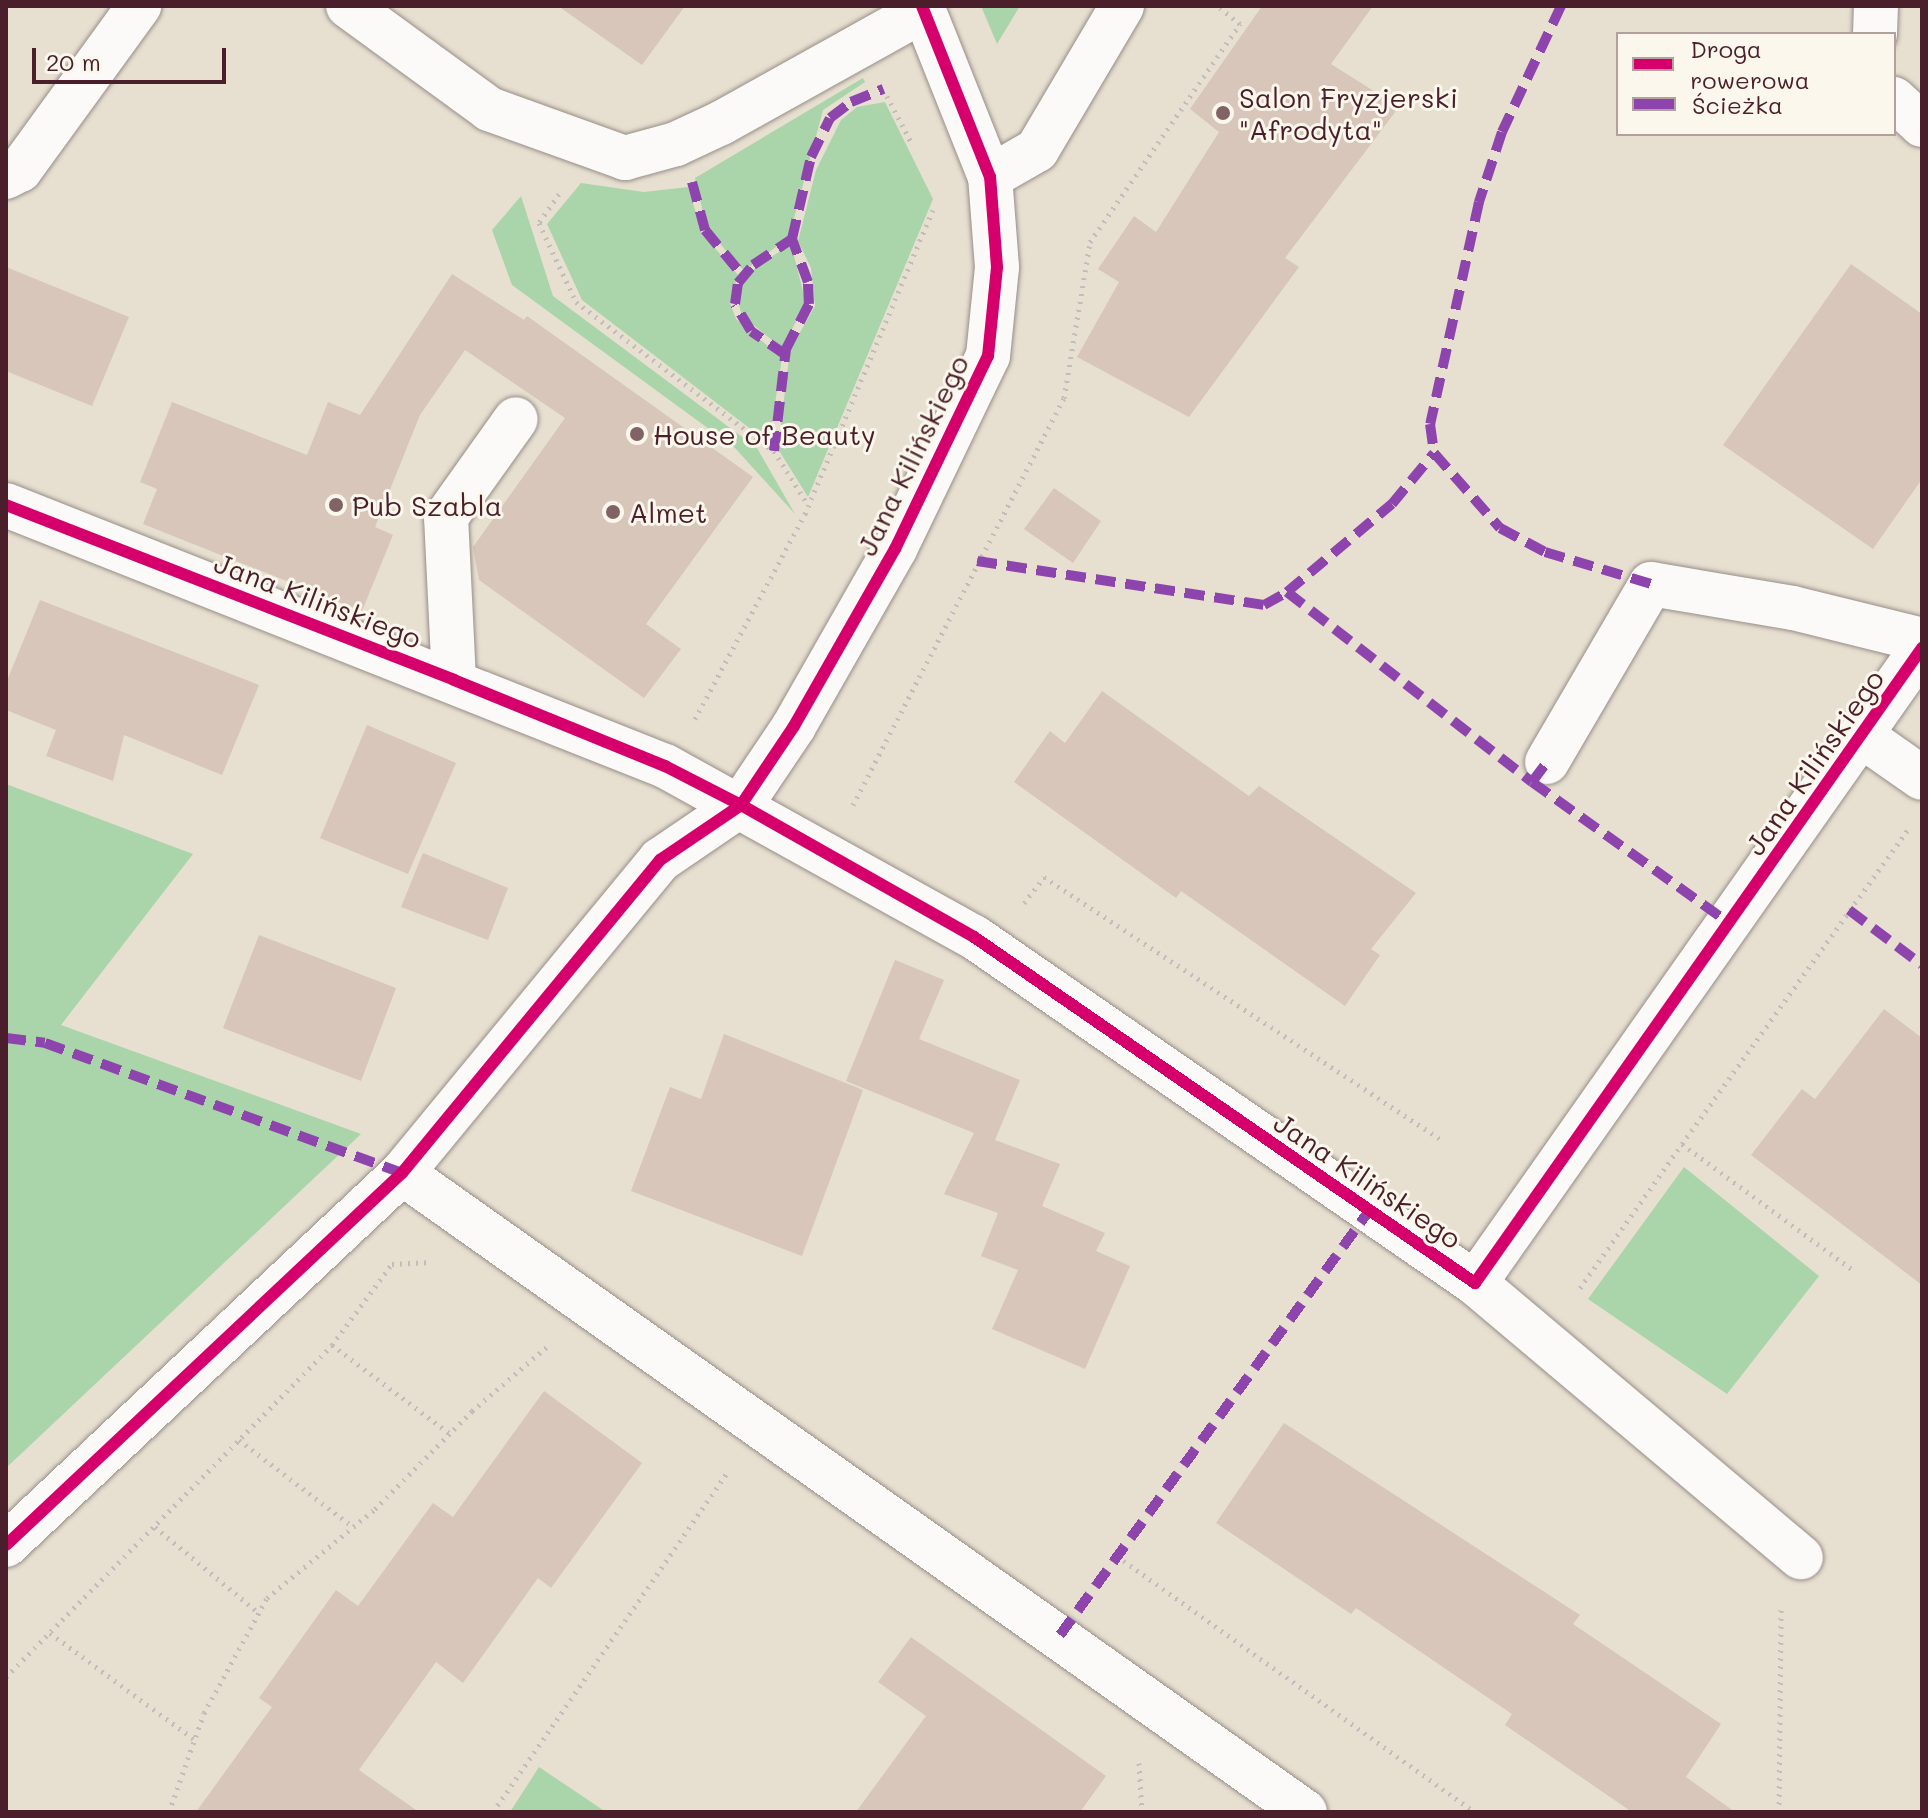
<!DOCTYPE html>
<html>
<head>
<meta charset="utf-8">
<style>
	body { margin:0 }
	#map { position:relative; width:1928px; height:1818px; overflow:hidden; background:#e7e0d1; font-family:Mali,sans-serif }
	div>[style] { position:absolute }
	.green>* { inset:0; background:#aad4aa }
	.building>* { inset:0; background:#d7c6b9 }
	.path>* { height:5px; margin-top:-2.5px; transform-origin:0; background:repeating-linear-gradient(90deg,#c2bcbb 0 2px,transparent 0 8px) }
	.roads { filter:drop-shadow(0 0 2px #988d87) drop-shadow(0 0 2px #988d87) }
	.minor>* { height:44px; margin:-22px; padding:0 22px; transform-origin:22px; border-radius:22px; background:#fbfaf8 }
	.quiet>* { height:10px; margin-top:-5px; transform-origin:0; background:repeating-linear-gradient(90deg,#8e44ad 0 20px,transparent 0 30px) }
	.cycleway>* { height:12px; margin:-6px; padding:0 6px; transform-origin:6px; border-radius:6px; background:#d6006c }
	.dots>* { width:22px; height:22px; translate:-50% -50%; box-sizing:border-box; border:4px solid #fbf7ec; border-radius:50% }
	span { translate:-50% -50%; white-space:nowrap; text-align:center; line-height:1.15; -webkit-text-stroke:6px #fbf7ec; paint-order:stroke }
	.poi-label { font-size:28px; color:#4a1f2b }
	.left { translate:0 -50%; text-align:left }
	.street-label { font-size:28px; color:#4a1f2b }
	.frame { position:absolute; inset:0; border:8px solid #4a1f2b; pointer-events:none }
	.legend { position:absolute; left:1616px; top:32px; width:280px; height:104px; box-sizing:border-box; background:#fbf7ec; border:2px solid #b4a19f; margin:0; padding:10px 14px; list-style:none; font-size:24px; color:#4a1f2b }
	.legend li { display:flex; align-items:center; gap:16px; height:40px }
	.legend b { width:40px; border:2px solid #b4a19f }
	.scale { position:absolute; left:32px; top:48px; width:194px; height:36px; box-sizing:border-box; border:4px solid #4a1f2b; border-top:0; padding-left:10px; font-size:24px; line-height:28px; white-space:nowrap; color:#4a1f2b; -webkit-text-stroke:6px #fbf7ec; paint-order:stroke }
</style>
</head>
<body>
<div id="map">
	<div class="green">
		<div style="clip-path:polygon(981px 6px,1020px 6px,997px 44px)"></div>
		<div style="clip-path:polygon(863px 78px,865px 82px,823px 110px,789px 237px,744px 271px,707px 229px,695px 178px)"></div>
		<div style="clip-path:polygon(885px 102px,933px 199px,808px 497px,778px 449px,790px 350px,815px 306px,811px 268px,798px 241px,816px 170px,841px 120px,857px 107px)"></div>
		<div style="clip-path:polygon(581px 183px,644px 192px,688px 187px,702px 233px,738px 275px,730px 303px,736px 319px,782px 358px,769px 443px,582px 300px,547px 224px)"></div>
		<div style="clip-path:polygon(521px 196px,553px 296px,757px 448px,795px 514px,735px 448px,512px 285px,492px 230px)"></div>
		<div style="clip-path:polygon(791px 244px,806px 303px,782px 348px,742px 316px,738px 301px,741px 284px,756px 267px)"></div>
		<div style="clip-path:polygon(6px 784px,193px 854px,61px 1025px,361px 1134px,6px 1468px)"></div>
		<div style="clip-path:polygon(1684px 1167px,1819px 1276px,1727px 1394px,1588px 1299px)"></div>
		<div style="clip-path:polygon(539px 1767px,606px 1812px,510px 1812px)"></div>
	</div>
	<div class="building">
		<div style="clip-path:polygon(558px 6px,685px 6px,642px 65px)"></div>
		<div style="clip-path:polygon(1262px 6px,1373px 6px,1331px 64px,1399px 107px,1285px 258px,1299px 267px,1189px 417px,1077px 357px,1119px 282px,1098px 269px,1134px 216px,1156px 232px,1219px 132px,1190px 109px)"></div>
		<div style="clip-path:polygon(1851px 264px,1922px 314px,1922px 479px,1873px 549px,1723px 445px)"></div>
		<div style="clip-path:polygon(6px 267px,129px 317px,92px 406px,6px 371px)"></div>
		<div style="clip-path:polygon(452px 274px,524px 320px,527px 316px,753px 477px,646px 624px,681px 649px,644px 698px,479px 580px,473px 547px,565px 418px,465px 350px,420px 415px,375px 527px,393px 535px,362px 611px,143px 524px,157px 489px,140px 482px,172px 402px,307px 455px,328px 402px,360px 415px)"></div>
		<div style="clip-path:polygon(1054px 488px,1101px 521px,1073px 563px,1024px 529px)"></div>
		<div style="clip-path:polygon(40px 600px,259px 685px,222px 775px,124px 735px,113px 781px,46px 756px,56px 730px,6px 710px,6px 683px)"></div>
		<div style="clip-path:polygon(1102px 691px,1249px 796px,1259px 786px,1416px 893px,1371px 949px,1380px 955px,1345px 1006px,1181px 891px,1176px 898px,1014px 782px,1050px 731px,1065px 743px)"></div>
		<div style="clip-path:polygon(367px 725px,456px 763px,408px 874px,320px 838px)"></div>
		<div style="clip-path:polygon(423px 853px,508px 888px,488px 940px,401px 907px)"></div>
		<div style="clip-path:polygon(259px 935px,396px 988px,361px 1081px,223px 1028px)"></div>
		<div style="clip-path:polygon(895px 960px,944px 980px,919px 1039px,1020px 1080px,995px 1140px,1060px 1164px,1042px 1206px,1105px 1233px,1096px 1251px,1130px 1266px,1085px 1369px,992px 1329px,1018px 1270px,981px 1256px,998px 1213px,944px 1194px,974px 1133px,846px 1081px)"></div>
		<div style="clip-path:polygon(1884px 1009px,1922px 1038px,1922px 1285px,1751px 1155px,1802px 1089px,1815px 1099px)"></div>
		<div style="clip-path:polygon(724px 1034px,863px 1090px,802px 1256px,631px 1191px,670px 1087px,701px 1099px)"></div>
		<div style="clip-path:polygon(544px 1391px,642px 1463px,551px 1588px,538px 1578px,463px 1683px,436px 1662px,359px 1770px,419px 1812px,196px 1812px,272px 1707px,259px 1698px,336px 1590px,358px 1606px,433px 1503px,453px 1517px)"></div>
		<div style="clip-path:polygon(1284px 1423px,1580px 1615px,1573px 1624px,1721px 1724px,1686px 1777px,1735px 1812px,1632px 1812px,1505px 1725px,1512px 1714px,1356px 1608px,1351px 1614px,1216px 1523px)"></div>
		<div style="clip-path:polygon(911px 1637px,1106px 1776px,1080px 1812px,856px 1812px,926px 1716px,878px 1682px)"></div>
	</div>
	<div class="path">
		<div style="left:887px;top:96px;width:54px;rotate:62.5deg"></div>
		<div style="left:559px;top:194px;width:35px;rotate:125deg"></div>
		<div style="left:539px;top:223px;width:87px;rotate:64.9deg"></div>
		<div style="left:576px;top:302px;width:248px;rotate:37deg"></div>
		<div style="left:774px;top:451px;width:64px;rotate:57.8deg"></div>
		<div style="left:695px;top:719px;width:233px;rotate:-61.8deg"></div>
		<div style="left:805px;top:514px;width:330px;rotate:-67.2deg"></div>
		<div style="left:853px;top:805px;width:458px;rotate:-62.6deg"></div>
		<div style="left:1064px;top:398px;width:158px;rotate:-80.5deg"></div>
		<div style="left:1090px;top:242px;width:265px;rotate:-55.5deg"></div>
		<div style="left:1240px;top:24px;width:28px;rotate:-141deg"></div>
		<div style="left:1024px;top:903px;width:33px;rotate:-52deg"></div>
		<div style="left:1044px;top:877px;width:475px;rotate:33.5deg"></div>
		<div style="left:1682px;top:1144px;width:387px;rotate:-54.3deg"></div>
		<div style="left:1580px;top:1288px;width:176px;rotate:-54.7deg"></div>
		<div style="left:1682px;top:1144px;width:214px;rotate:36.4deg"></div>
		<div style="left:332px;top:1345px;width:148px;rotate:37deg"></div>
		<div style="left:239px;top:1440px;width:143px;rotate:37.3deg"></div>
		<div style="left:155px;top:1527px;width:135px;rotate:39.6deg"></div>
		<div style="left:1117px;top:1556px;width:439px;rotate:35.6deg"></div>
		<div style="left:50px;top:1633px;width:179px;rotate:36.4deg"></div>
		<div style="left:6px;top:1677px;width:465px;rotate:-45.5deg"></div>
		<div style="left:332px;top:1345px;width:101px;rotate:-53.5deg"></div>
		<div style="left:392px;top:1264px;width:35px;rotate:-3deg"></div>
		<div style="left:1139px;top:1763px;width:49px;rotate:86.5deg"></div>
		<div style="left:169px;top:1812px;width:105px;rotate:-70.5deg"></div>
		<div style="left:204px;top:1713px;width:131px;rotate:-61.3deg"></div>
		<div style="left:267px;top:1598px;width:140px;rotate:-39.5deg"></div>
		<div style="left:375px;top:1509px;width:138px;rotate:-45.3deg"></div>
		<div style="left:472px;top:1411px;width:101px;rotate:-40.6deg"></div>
		<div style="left:493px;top:1812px;width:414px;rotate:-55.4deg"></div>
		<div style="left:1779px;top:1812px;width:204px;rotate:-89.4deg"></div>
	</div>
	<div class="roads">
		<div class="minor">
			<div style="left:348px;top:6px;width:175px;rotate:36.1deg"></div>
			<div style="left:489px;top:109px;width:145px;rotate:19.8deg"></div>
			<div style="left:625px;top:158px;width:53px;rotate:-15.4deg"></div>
			<div style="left:676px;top:144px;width:50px;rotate:-25deg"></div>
			<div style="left:721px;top:123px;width:232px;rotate:-29.1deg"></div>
			<div style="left:1875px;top:34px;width:28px;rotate:-88deg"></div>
			<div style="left:1894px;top:99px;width:38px;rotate:43deg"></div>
			<div style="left:6px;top:177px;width:16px;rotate:-27deg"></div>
			<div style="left:20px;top:170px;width:203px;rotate:-54deg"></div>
			<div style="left:990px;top:177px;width:54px;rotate:-29.9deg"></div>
			<div style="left:1037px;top:150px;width:167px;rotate:-59.4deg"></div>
			<div style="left:6px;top:505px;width:709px;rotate:21.61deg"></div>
			<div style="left:665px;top:766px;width:353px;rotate:29deg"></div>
			<div style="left:974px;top:937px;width:609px;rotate:34.63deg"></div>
			<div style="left:1475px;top:1283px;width:426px;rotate:40.1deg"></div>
			<div style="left:454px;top:680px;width:163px;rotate:-92.8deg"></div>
			<div style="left:446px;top:517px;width:120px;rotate:-54.5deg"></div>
			<div style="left:1862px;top:736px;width:73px;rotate:35deg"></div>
			<div style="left:1547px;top:762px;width:206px;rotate:-59.7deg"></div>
			<div style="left:1651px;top:584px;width:144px;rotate:9.6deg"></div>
			<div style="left:1793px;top:608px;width:133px;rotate:13.9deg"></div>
			<div style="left:402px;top:1173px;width:1106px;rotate:35.28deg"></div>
			<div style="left:1475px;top:1283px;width:777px;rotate:-54.86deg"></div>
			<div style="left:6px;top:1545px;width:543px;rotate:-43.21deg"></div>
			<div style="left:402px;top:1173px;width:406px;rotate:-50.5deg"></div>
			<div style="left:660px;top:860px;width:98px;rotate:-34.2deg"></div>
			<div style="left:741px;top:805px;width:95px;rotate:-56.1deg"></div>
			<div style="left:794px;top:726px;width:204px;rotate:-60.3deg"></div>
			<div style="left:895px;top:549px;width:214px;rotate:-64.3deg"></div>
			<div style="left:988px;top:356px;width:89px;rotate:-84.2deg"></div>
			<div style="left:997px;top:267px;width:90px;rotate:-94.4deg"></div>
			<div style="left:990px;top:177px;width:184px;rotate:-111.7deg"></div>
		</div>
	</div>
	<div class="quiet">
		<div style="left:1561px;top:6px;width:139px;rotate:115.1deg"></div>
		<div style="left:1502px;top:132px;width:74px;rotate:108.2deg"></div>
		<div style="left:1479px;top:202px;width:227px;rotate:102.4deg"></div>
		<div style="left:1430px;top:424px;width:29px;rotate:82deg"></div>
		<div style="left:1434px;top:453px;width:100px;rotate:48.7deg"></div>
		<div style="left:1500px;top:528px;width:51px;rotate:28.1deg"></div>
		<div style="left:1545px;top:552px;width:111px;rotate:16.8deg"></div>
		<div style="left:692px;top:182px;width:50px;rotate:74.8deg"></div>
		<div style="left:705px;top:230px;width:60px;rotate:50.4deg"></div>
		<div style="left:786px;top:355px;width:42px;rotate:-145.6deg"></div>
		<div style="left:751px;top:331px;width:31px;rotate:-121deg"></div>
		<div style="left:735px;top:304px;width:21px;rotate:-82deg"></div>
		<div style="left:738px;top:283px;width:23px;rotate:-50deg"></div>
		<div style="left:753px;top:265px;width:47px;rotate:-33.7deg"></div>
		<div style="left:774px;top:451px;width:103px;rotate:-83.3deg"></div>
		<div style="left:786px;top:349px;width:51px;rotate:-62.9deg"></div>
		<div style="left:809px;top:304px;width:22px;rotate:-93deg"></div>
		<div style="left:808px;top:282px;width:46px;rotate:-110.4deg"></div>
		<div style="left:792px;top:239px;width:84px;rotate:-77deg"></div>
		<div style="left:811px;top:157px;width:43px;rotate:-64deg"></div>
		<div style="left:830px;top:118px;width:26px;rotate:-37deg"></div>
		<div style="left:851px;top:102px;width:35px;rotate:-22deg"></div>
		<div style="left:977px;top:561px;width:290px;rotate:8.7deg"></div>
		<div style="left:1264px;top:605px;width:26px;rotate:-29deg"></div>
		<div style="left:1287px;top:592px;width:310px;rotate:37.8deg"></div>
		<div style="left:1532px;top:782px;width:244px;rotate:35.6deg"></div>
		<div style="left:1287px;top:592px;width:137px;rotate:-40deg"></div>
		<div style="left:1392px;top:504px;width:66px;rotate:-50.5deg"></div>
		<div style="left:1532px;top:782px;width:25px;rotate:-53deg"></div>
		<div style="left:1849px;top:910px;width:91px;rotate:37deg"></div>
		<div style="left:6px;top:1038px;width:39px;rotate:7deg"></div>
		<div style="left:45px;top:1043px;width:380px;rotate:20deg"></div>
		<div style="left:1060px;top:1635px;width:525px;rotate:-53.92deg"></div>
	</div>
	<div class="cycleway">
		<div style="left:6px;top:505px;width:481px;rotate:21.3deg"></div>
		<div style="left:454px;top:680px;width:228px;rotate:22.2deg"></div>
		<div style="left:665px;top:766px;width:85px;rotate:27.2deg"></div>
		<div style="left:741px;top:805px;width:268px;rotate:29.5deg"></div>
		<div style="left:974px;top:937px;width:609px;rotate:34.63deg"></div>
		<div style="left:1475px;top:1283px;width:777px;rotate:-54.86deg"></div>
		<div style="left:6px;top:1545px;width:543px;rotate:-43.21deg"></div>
		<div style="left:402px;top:1173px;width:406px;rotate:-50.5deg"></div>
		<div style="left:660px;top:860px;width:98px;rotate:-34.2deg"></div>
		<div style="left:741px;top:805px;width:95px;rotate:-56.1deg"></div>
		<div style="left:794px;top:726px;width:204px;rotate:-60.3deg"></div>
		<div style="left:895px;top:549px;width:214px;rotate:-64.3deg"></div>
		<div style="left:988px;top:356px;width:89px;rotate:-84.2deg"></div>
		<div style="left:997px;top:267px;width:90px;rotate:-94.4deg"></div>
		<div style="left:990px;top:177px;width:184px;rotate:-111.7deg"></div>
	</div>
	<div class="dots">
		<div style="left:1223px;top:113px;background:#816365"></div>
		<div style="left:637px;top:434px;background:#816365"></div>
		<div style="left:336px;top:505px;background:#816365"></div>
		<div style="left:613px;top:512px;background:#816365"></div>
	</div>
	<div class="poi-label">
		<span class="left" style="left:1239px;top:113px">Salon Fryzjerski<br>"Afrodyta"</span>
		<span class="left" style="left:653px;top:434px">House of Beauty</span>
		<span class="left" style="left:352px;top:505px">Pub Szabla</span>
		<span class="left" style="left:629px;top:512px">Almet</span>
	</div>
	<div class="street-label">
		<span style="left:912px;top:455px;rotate:-64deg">Jana Kilińskiego</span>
		<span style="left:318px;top:600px;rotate:21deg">Jana Kilińskiego</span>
		<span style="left:1814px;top:762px;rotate:-55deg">Jana Kilińskiego</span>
		<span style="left:1368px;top:1180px;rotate:34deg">Jana Kilińskiego</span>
	</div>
	<div class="frame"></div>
	<ul class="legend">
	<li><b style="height:10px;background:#d6006c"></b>Droga rowerowa</li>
	<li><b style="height:10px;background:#8e44ad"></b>Ścieżka</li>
	</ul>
	<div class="scale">20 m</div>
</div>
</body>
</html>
